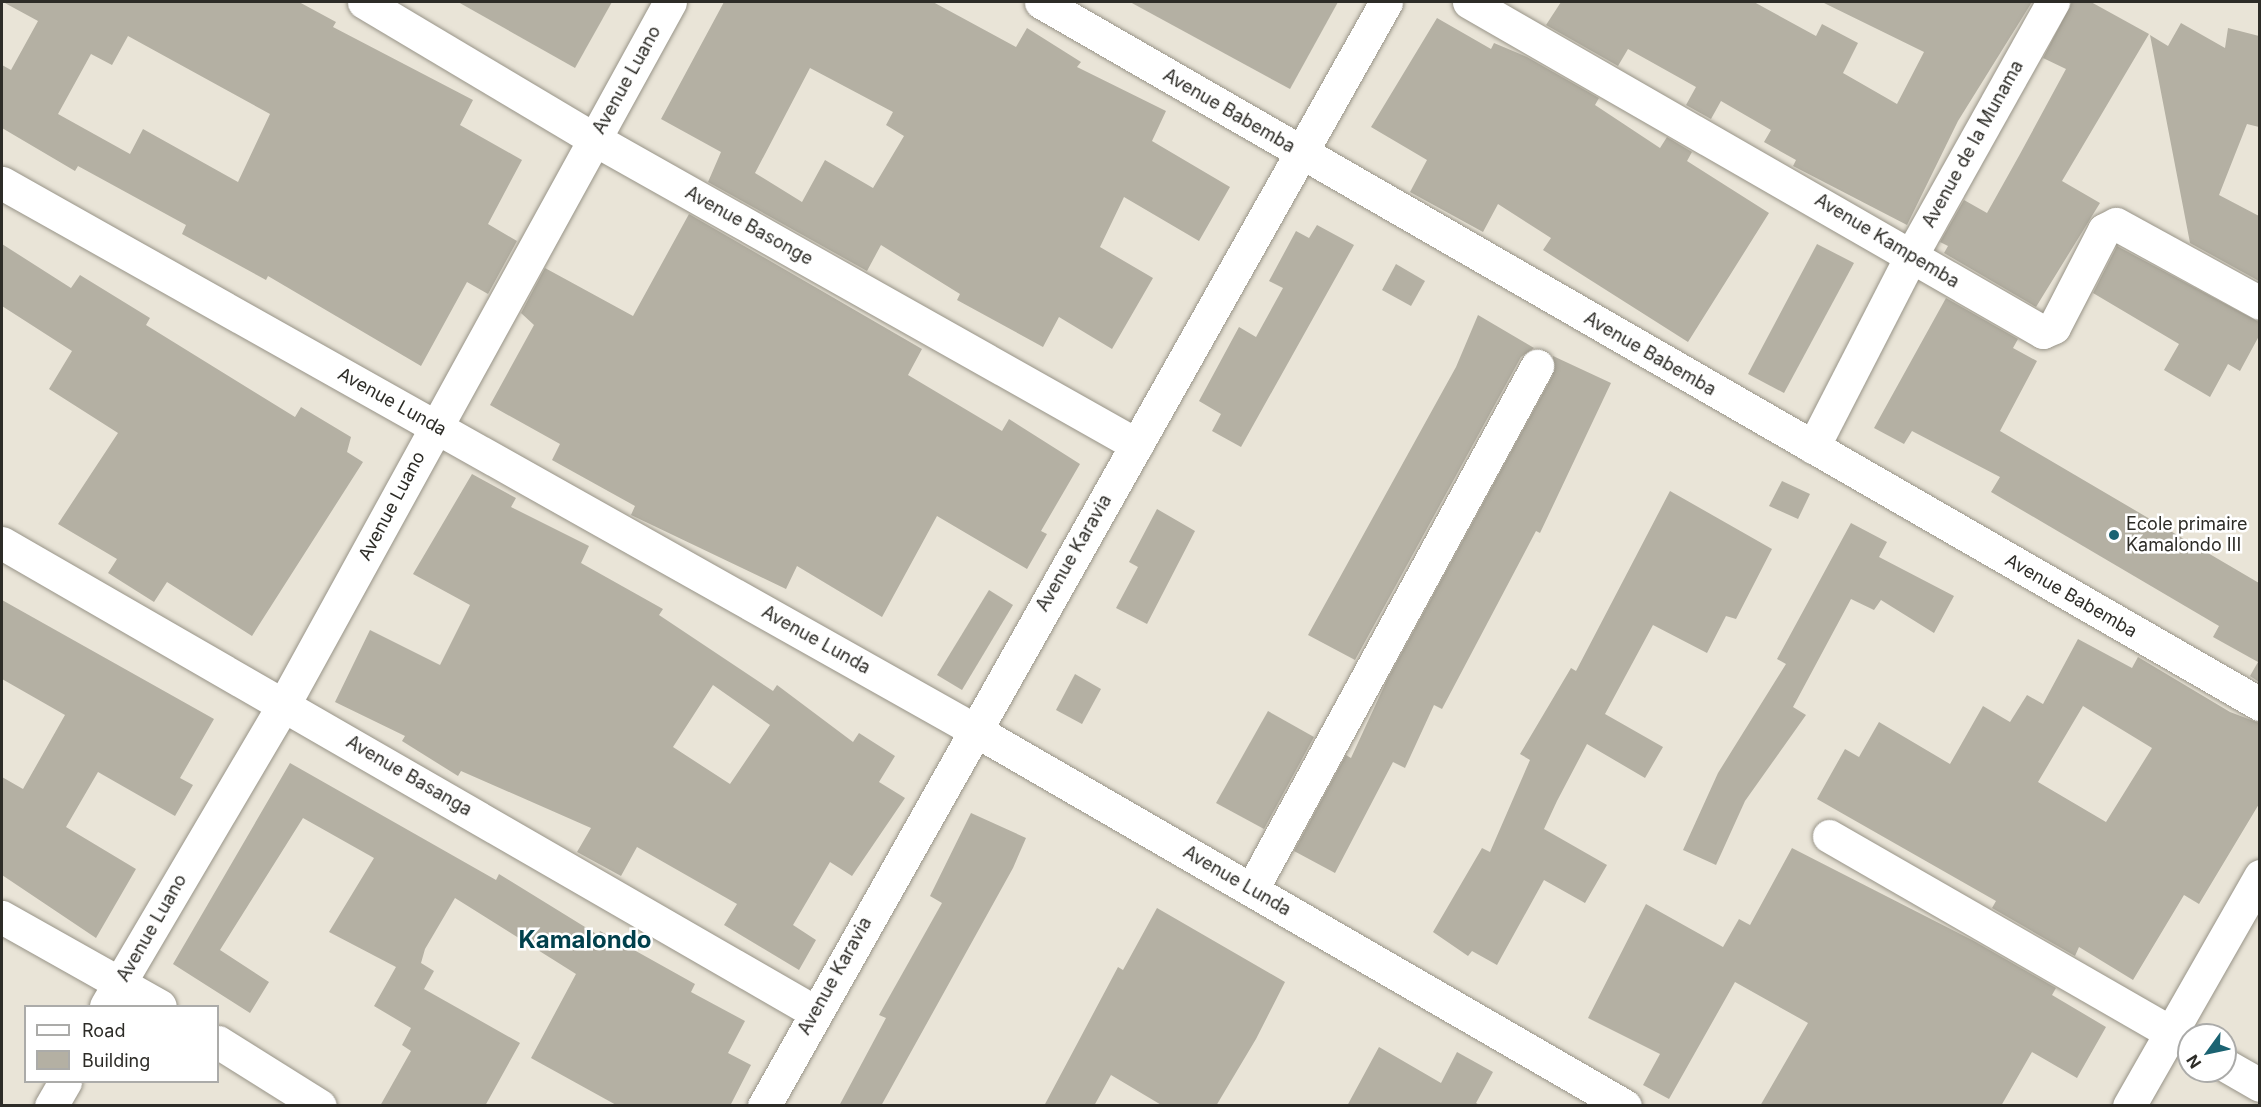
<!DOCTYPE html>
<html>
<head>
<meta charset="utf-8">
<style>
	body { margin:0 }
	#map { position:relative; width:2261px; height:1107px; overflow:hidden; background:#e9e4d7; font-family:Inter,sans-serif }
	div>[style] { position:absolute }
	.building>* { inset:0; background:#b4b0a3 }
	.roads { filter:drop-shadow(0 0 2px #989488) drop-shadow(0 0 2px #989488) }
	.minor>* { height:33px; margin:-16.5px; padding:0 16.5px; transform-origin:16.5px; border-radius:16.5px; background:#fff }
	.tertiary>* { height:33px; margin:-16.5px; padding:0 16.5px; transform-origin:16.5px; border-radius:16.5px; background:#fff }
	.dots>* { width:16px; height:16px; translate:-50% -50%; box-sizing:border-box; border:3px solid #fff; border-radius:50% }
	span { translate:-50% -50%; white-space:nowrap; text-align:center; line-height:1.15; -webkit-text-stroke:5px #fff; paint-order:stroke }
	.street-label { font-size:18px; color:#2d2c27 }
	.poi-label { font-size:18px; color:#2d2c27 }
	.left { translate:0 -50%; text-align:left }
	.district-label { font-size:24px; color:#01404c; font-weight:700 }
	.frame { position:absolute; inset:0; border:3px solid #2d2c27; pointer-events:none }
	.legend { position:absolute; left:24px; top:1005px; width:195px; height:78px; box-sizing:border-box; background:#fff; border:2px solid #ababa9; margin:0; padding:8px 10px; list-style:none; font-size:18px; color:#2d2c27 }
	.legend li { display:flex; align-items:center; gap:12px; height:30px }
	.legend b { width:30px; border:2px solid #ababa9 }
	.north { position:absolute; left:2177px; top:1023px; width:60px; height:60px; box-sizing:border-box; background:#fff; border:2px solid #ababa9; border-radius:50%; rotate:237deg; font-size:16px; font-weight:700; line-height:24px; text-align:center; color:#2d2c27 }
	.north::after { content:''; display:block; margin:auto; width:21px; height:27px; background:#1b6372; clip-path:polygon(50% 0,100% 100%,50% 72%,0 100%) }
</style>
</head>
<body>
<div id="map">
	<div class="building">
		<div style="clip-path:polygon(evenodd,3px 2px,299px 2px,336px 22px,333px 27px,473px 100px,460px 125px,522px 160px,488px 224px,517px 241px,488px 294px,467px 282px,421px 366px,268px 276px,266px 280px,182px 234px,186px 225px,78px 166px,75px 171px,2px 128px,2px 65px,11px 70px,38px 21px,3px 2px,128px 36px,270px 114px,238px 182px,143px 129px,130px 154px,58px 114px,91px 54px,112px 65px,128px 36px)"></div>
		<div style="clip-path:polygon(458px 2px,612px 2px,575px 68px)"></div>
		<div style="clip-path:polygon(evenodd,724px 2px,933px 2px,1016px 47px,1027px 28px,1081px 62px,1077px 67px,1166px 111px,1152px 141px,1230px 187px,1199px 241px,1124px 197px,1100px 247px,1153px 278px,1112px 349px,1059px 317px,1043px 347px,957px 300px,960px 294px,881px 245px,867px 271px,708px 182px,721px 152px,661px 119px,724px 2px,810px 68px,893px 112px,886px 125px,904px 136px,873px 188px,825px 160px,802px 202px,755px 173px,810px 68px)"></div>
		<div style="clip-path:polygon(1130px 2px,1338px 2px,1290px 89px)"></div>
		<div style="clip-path:polygon(1561px 2px,1754px 2px,1816px 36px,1822px 24px,1858px 43px,1843px 73px,1897px 104px,1924px 52px,1822px 2px,2032px 2px,1958px 121px,1907px 225px,1793px 166px,1796px 160px,1764px 142px,1771px 130px,1721px 101px,1711px 119px,1686px 105px,1696px 87px,1628px 49px,1618px 66px,1546px 25px)"></div>
		<div style="clip-path:polygon(2072px 2px,2091px 2px,2149px 34px,2062px 181px,2100px 203px,2036px 307px,1944px 253px,1948px 246px,1940px 242px,1964px 200px,1987px 213px,2020px 154px,2066px 69px,2043px 58px)"></div>
		<div style="clip-path:polygon(1437px 18px,1491px 49px,1494px 43px,1527px 57px,1599px 98px,1595px 105px,1660px 148px,1667px 137px,1692px 152px,1687px 161px,1769px 213px,1688px 342px,1543px 250px,1551px 238px,1498px 204px,1483px 232px,1410px 192px,1427px 160px,1371px 127px)"></div>
		<div style="clip-path:polygon(2181px 23px,2225px 48px,2228px 28px,2259px 36px,2259px 127px,2247px 124px,2219px 195px,2259px 216px,2259px 281px,2190px 243px,2150px 35px,2168px 46px)"></div>
		<div style="clip-path:polygon(689px 214px,922px 349px,908px 375px,1002px 431px,1009px 419px,1080px 464px,1041px 531px,1047px 534px,1027px 569px,937px 516px,882px 617px,797px 566px,786px 589px,631px 515px,635px 506px,552px 460px,560px 444px,490px 405px,534px 325px,521px 313px,545px 268px,633px 316px)"></div>
		<div style="clip-path:polygon(1317px 225px,1354px 245px,1241px 447px,1212px 431px,1221px 414px,1199px 401px,1239px 327px,1256px 337px,1283px 288px,1269px 281px,1296px 231px,1309px 238px)"></div>
		<div style="clip-path:polygon(2px 244px,71px 288px,80px 275px,150px 318px,146px 325px,295px 417px,301px 407px,351px 437px,347px 452px,363px 462px,252px 636px,167px 582px,154px 602px,108px 573px,117px 559px,58px 524px,118px 433px,49px 389px,72px 351px,2px 306px)"></div>
		<div style="clip-path:polygon(1817px 244px,1854px 263px,1784px 393px,1748px 374px)"></div>
		<div style="clip-path:polygon(2117px 246px,2259px 322px,2259px 336px,2240px 371px,2228px 364px,2210px 397px,2164px 370px,2179px 344px,2093px 293px)"></div>
		<div style="clip-path:polygon(1396px 264px,1425px 281px,1411px 306px,1382px 290px)"></div>
		<div style="clip-path:polygon(1946px 298px,2018px 339px,2013px 348px,2037px 361px,2000px 431px,2259px 583px,2259px 682px,2250px 676px,2258px 662px,2213px 637px,2219px 626px,1991px 492px,2000px 477px,1912px 431px,1904px 444px,1874px 428px)"></div>
		<div style="clip-path:polygon(1478px 315px,1534px 348px,1521px 357px,1355px 660px,1308px 635px,1456px 367px)"></div>
		<div style="clip-path:polygon(1553px 356px,1611px 383px,1540px 533px,1536px 531px,1442px 709px,1434px 705px,1405px 768px,1393px 762px,1335px 873px,1294px 851px,1346px 755px,1351px 758px,1387px 680px,1553px 375px)"></div>
		<div style="clip-path:polygon(evenodd,472px 474px,516px 498px,511px 507px,589px 546px,581px 563px,663px 609px,659px 615px,773px 691px,777px 685px,853px 742px,859px 733px,895px 756px,879px 782px,905px 798px,852px 876px,830px 862px,793px 925px,816px 940px,799px 970px,724px 925px,737px 904px,637px 847px,621px 876px,577px 852px,591px 828px,461px 771px,458px 776px,402px 741px,405px 736px,335px 702px,370px 630px,440px 665px,470px 605px,413px 574px,472px 474px,713px 685px,770px 725px,730px 784px,673px 747px,713px 685px)"></div>
		<div style="clip-path:polygon(1782px 481px,1810px 494px,1798px 519px,1769px 506px)"></div>
		<div style="clip-path:polygon(1670px 491px,1772px 549px,1736px 619px,1726px 616px,1707px 653px,1653px 625px,1605px 714px,1663px 747px,1645px 778px,1587px 744px,1557px 801px,1544px 829px,1607px 865px,1585px 903px,1544px 880px,1497px 965px,1472px 951px,1468px 956px,1433px 932px,1482px 848px,1490px 852px,1530px 760px,1520px 754px,1571px 668px,1576px 671px)"></div>
		<div style="clip-path:polygon(1157px 509px,1195px 531px,1147px 624px,1116px 608px,1138px 567px,1129px 562px)"></div>
		<div style="clip-path:polygon(1851px 523px,1887px 542px,1879px 557px,1954px 596px,1934px 633px,1881px 600px,1874px 610px,1851px 599px,1793px 707px,1806px 715px,1745px 801px,1716px 865px,1683px 850px,1718px 773px,1786px 664px,1777px 659px)"></div>
		<div style="clip-path:polygon(989px 590px,1013px 605px,962px 690px,937px 675px)"></div>
		<div style="clip-path:polygon(2px 600px,214px 719px,180px 778px,193px 785px,175px 816px,98px 772px,66px 827px,136px 869px,96px 938px,2px 875px,2px 777px,23px 789px,65px 715px,2px 679px)"></div>
		<div style="clip-path:polygon(evenodd,2078px 639px,2132px 668px,2138px 657px,2230px 712px,2259px 723px,2259px 804px,2199px 904px,2184px 895px,2133px 980px,2079px 947px,2075px 956px,1992px 908px,1996px 901px,1817px 799px,1845px 749px,1859px 757px,1879px 722px,1950px 764px,1983px 706px,2010px 722px,2027px 695px,2043px 704px,2078px 639px,2083px 706px,2152px 748px,2106px 822px,2038px 782px,2083px 706px)"></div>
		<div style="clip-path:polygon(1075px 674px,1101px 689px,1082px 724px,1056px 710px)"></div>
		<div style="clip-path:polygon(1268px 711px,1314px 737px,1264px 829px,1216px 803px)"></div>
		<div style="clip-path:polygon(290px 763px,496px 880px,499px 874px,598px 935px,600px 931px,695px 984px,691px 992px,745px 1021px,728px 1053px,751px 1065px,730px 1106px,618px 1106px,531px 1058px,576px 974px,455px 898px,425px 949px,421px 963px,434px 971px,424px 989px,520px 1043px,485px 1106px,380px 1106px,411px 1051px,402px 1045px,411px 1028px,374px 1006px,396px 967px,329px 932px,374px 858px,303px 818px,220px 950px,269px 982px,250px 1013px,173px 964px)"></div>
		<div style="clip-path:polygon(971px 813px,1026px 838px,1013px 868px,881px 1106px,839px 1106px,886px 1018px,879px 1015px,942px 903px,930px 896px)"></div>
		<div style="clip-path:polygon(1792px 848px,1974px 941px,2056px 988px,2052px 995px,2106px 1027px,2077px 1078px,2032px 1052px,2001px 1106px,1760px 1106px,1808px 1023px,1735px 982px,1669px 1099px,1643px 1085px,1660px 1054px,1588px 1018px,1646px 904px,1723px 947px,1739px 919px,1750px 925px)"></div>
		<div style="clip-path:polygon(1157px 908px,1285px 982px,1256px 1039px,1216px 1106px,1163px 1106px,1111px 1075px,1094px 1106px,1044px 1106px,1118px 967px,1123px 970px)"></div>
		<div style="clip-path:polygon(1379px 1047px,1441px 1083px,1457px 1052px,1493px 1072px,1476px 1103px,1481px 1106px,1347px 1106px)"></div>
	</div>
	<div class="roads">
		<div class="minor">
			<div style="left:364px;top:2px;width:268px;rotate:30.8deg"></div>
			<div style="left:594px;top:139px;width:623px;rotate:29.4deg"></div>
			<div style="left:1469px;top:2px;width:662px;rotate:29.9deg"></div>
			<div style="left:2043px;top:332px;width:12px;rotate:-24deg"></div>
			<div style="left:2054px;top:327px;width:109px;rotate:-62.7deg"></div>
			<div style="left:2104px;top:230px;width:13px;rotate:-27deg"></div>
			<div style="left:2116px;top:224px;width:164px;rotate:28.7deg"></div>
			<div style="left:2px;top:183px;width:1114px;rotate:29.35deg"></div>
			<div style="left:973px;top:729px;width:753px;rotate:30.04deg"></div>
			<div style="left:1813px;top:447px;width:217px;rotate:-62.8deg"></div>
			<div style="left:1912px;top:254px;width:289px;rotate:-60.8deg"></div>
			<div style="left:2px;top:543px;width:939px;rotate:29.98deg"></div>
			<div style="left:1829px;top:836px;width:415px;rotate:29.9deg"></div>
			<div style="left:1252px;top:889px;width:596px;rotate:-61.41deg"></div>
			<div style="left:2px;top:917px;width:181px;rotate:29.4deg"></div>
			<div style="left:106px;top:1006px;width:351px;rotate:-59.5deg"></div>
			<div style="left:284px;top:704px;width:801px;rotate:-61.2deg"></div>
			<div style="left:218px;top:1042px;width:120px;rotate:32.1deg"></div>
			<div style="left:2225px;top:1065px;width:40px;rotate:29.7deg"></div>
			<div style="left:51px;top:1106px;width:28px;rotate:-60deg"></div>
			<div style="left:2129px;top:1106px;width:265px;rotate:-60.3deg"></div>
		</div>
		<div class="tertiary">
			<div style="left:1041px;top:2px;width:1407px;rotate:29.94deg"></div>
			<div style="left:764px;top:1106px;width:1267px;rotate:-60.6deg"></div>
		</div>
	</div>
	<div class="dots">
		<div style="left:2114px;top:535px;background:#1b6372"></div>
	</div>
	<div class="street-label">
		<span style="left:627px;top:80px;rotate:-61deg">Avenue Luano</span>
		<span style="left:1229px;top:111px;rotate:30deg">Avenue Babemba</span>
		<span style="left:1973px;top:144px;rotate:-61deg">Avenue de la Munama</span>
		<span style="left:749px;top:226px;rotate:29deg">Avenue Basonge</span>
		<span style="left:1887px;top:241px;rotate:31deg">Avenue Kampemba</span>
		<span style="left:1650px;top:354px;rotate:30deg">Avenue Babemba</span>
		<span style="left:392px;top:402px;rotate:29deg">Avenue Lunda</span>
		<span style="left:392px;top:506px;rotate:-62deg">Avenue Luano</span>
		<span style="left:1074px;top:553px;rotate:-60deg">Avenue Karavia</span>
		<span style="left:2071px;top:596px;rotate:30deg">Avenue Babemba</span>
		<span style="left:816px;top:640px;rotate:29deg">Avenue Lunda</span>
		<span style="left:409px;top:776px;rotate:30deg">Avenue Basanga</span>
		<span style="left:1237px;top:881px;rotate:30deg">Avenue Lunda</span>
		<span style="left:152px;top:928px;rotate:-60deg">Avenue Luano</span>
		<span style="left:835px;top:976px;rotate:-61deg">Avenue Karavia</span>
	</div>
	<div class="poi-label">
		<span class="left" style="left:2126px;top:535px">Ecole primaire<br>Kamalondo III</span>
	</div>
	<div class="district-label">
		<span style="left:585px;top:940px">Kamalondo</span>
	</div>
	<div class="frame"></div>
	<ul class="legend">
	<li><b style="height:8px;background:#fff"></b>Road</li>
	<li><b style="height:16px;background:#b4b0a3"></b>Building</li>
	</ul>
	<div class="north">N</div>
</div>
</body>
</html>
